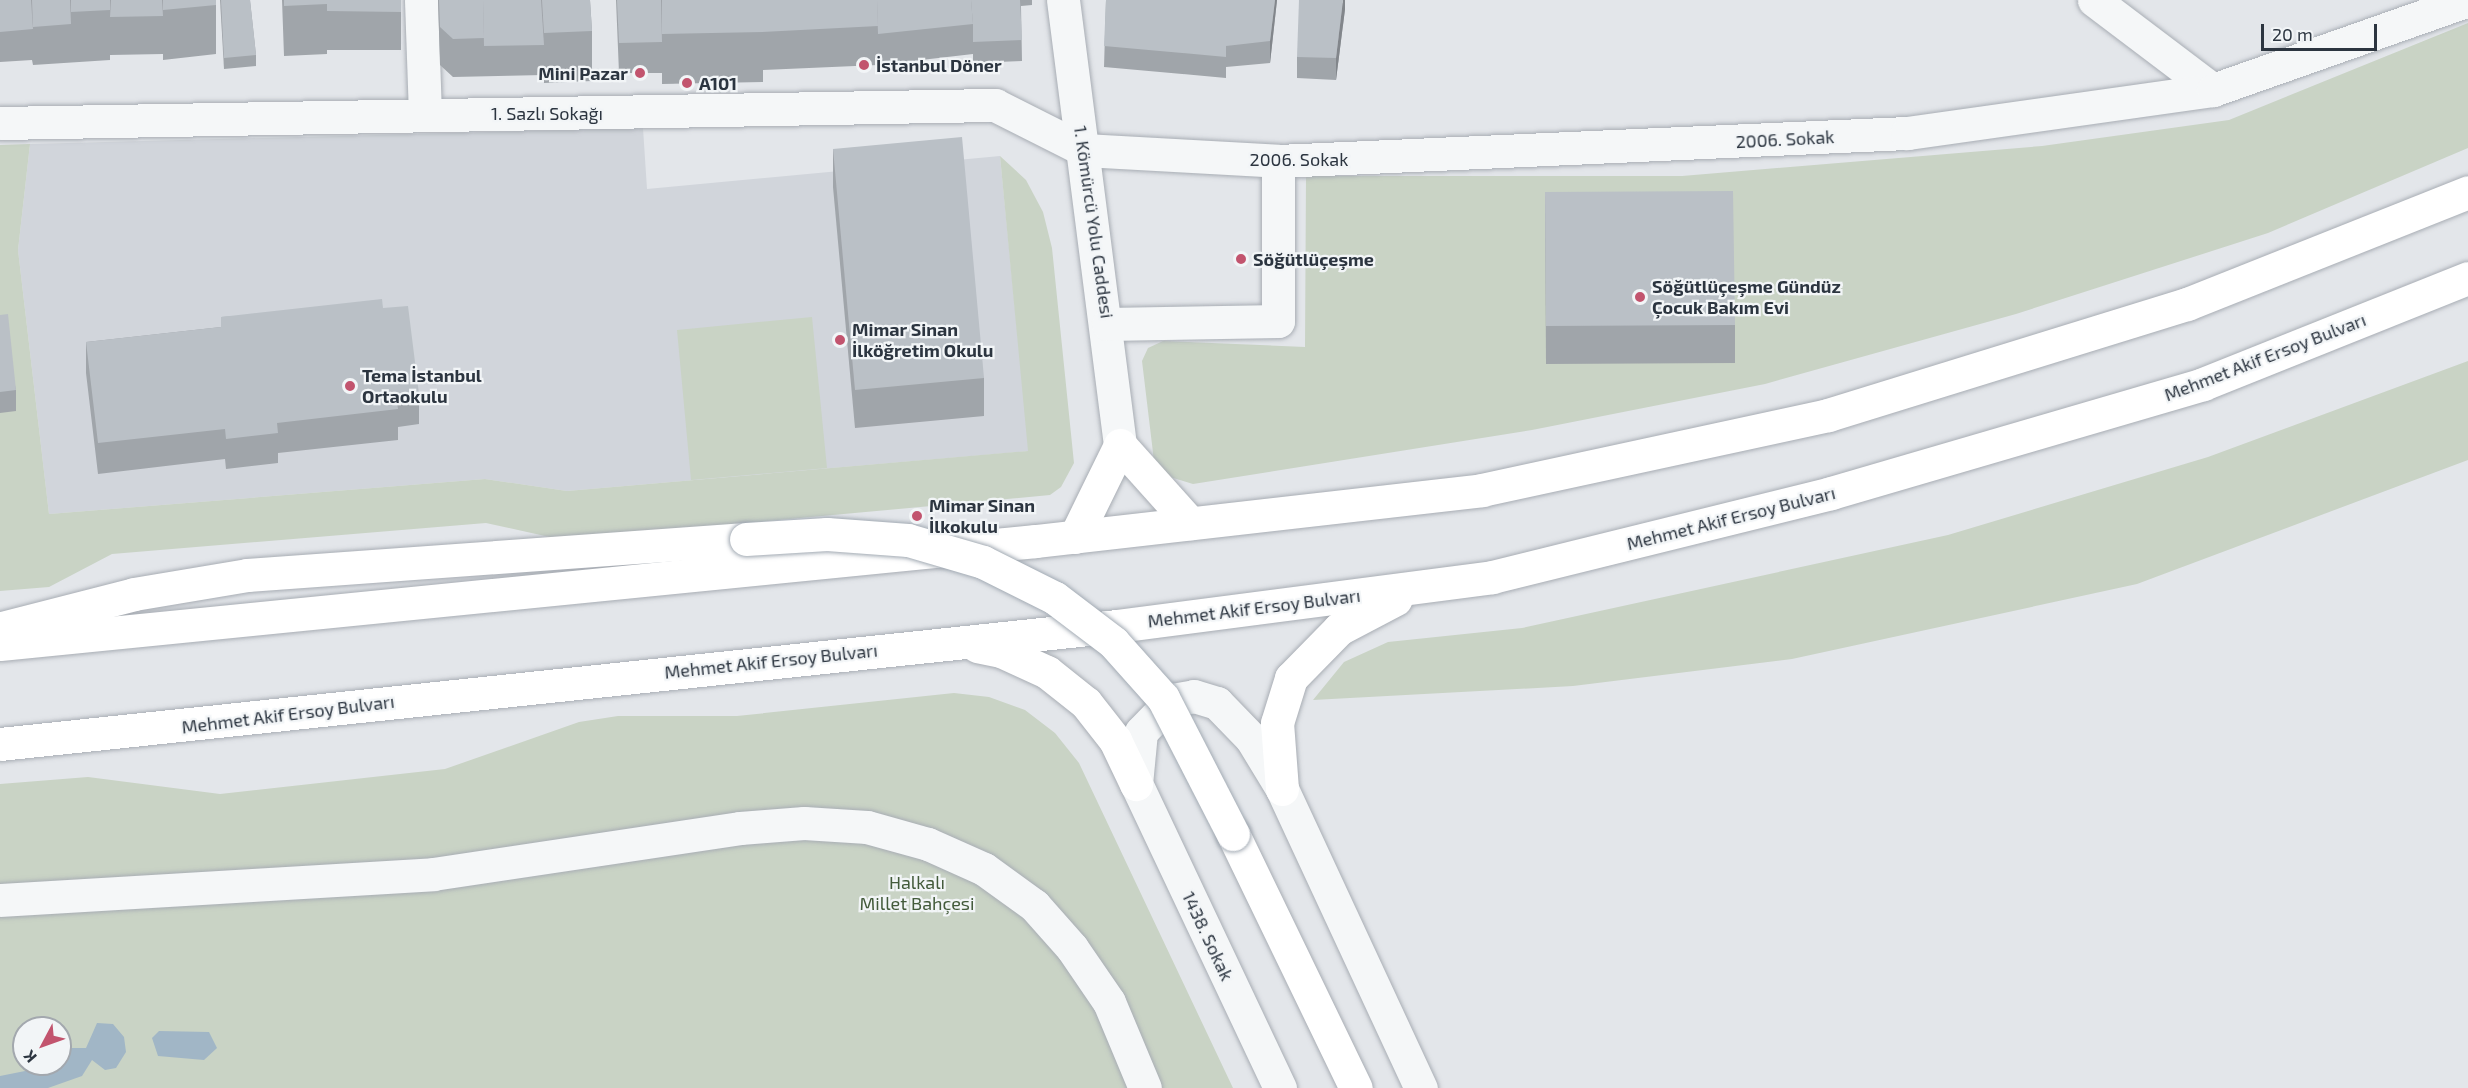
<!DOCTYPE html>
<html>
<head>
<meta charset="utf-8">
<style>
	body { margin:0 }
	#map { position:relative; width:2468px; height:1088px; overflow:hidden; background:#e3e6ea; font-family:"Exo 2",sans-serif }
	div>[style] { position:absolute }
	.built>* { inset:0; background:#d1d5db }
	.green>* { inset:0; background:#c9d3c5 }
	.water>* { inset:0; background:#a1b6c6 }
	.roads { filter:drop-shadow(0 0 2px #a8adb4) drop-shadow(0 0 2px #a8adb4) }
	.minor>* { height:33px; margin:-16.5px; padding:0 16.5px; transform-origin:16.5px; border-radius:16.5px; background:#f5f7f8 }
	.major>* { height:33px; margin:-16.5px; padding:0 16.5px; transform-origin:16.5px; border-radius:16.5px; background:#fff }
	.bridges { filter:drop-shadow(0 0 2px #a3abb4) drop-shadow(0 0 2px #a3abb4) }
	.major-bridge>* { height:33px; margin:-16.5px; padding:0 16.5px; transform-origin:16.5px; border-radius:16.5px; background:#fff }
	.wall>* { inset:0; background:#a0a5aa }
	.shaded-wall>* { inset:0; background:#82868b }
	.building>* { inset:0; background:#bac0c6 }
	.dots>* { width:16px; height:16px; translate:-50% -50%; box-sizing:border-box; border:3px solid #f2f5f7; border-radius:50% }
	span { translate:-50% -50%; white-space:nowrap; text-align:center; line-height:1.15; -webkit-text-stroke:4.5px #f2f5f7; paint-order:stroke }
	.poi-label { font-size:18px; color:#2c3540; font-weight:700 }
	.left { translate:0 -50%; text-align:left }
	.right { translate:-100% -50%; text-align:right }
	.street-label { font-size:18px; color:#2c3540 }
	.park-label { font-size:18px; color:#435b3b }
	.north { position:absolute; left:12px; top:1016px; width:60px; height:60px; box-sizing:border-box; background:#f2f5f7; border:2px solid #a3a8ae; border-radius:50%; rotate:229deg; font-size:16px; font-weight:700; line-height:24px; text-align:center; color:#2c3540 }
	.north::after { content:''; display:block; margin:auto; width:21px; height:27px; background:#c2546e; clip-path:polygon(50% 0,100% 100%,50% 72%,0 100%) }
	.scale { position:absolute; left:2261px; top:24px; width:116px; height:27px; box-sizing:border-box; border:3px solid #2c3540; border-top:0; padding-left:8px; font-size:18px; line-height:21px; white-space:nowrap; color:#2c3540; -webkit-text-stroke:4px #f2f5f7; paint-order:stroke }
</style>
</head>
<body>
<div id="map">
	<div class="built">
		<div style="clip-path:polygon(643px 128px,647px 189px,1000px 156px,1029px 451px,567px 491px,485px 479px,49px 514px,18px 250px,30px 144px)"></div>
	</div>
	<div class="green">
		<div style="clip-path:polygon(2468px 23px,2468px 148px,2268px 233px,2016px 314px,1765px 384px,1532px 430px,1193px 484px,1170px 477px,1154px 461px,1142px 361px,1148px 348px,1163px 341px,1305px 347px,1306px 176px,1682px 176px,2042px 146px,2229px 120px)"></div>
		<div style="clip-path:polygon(30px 144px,18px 250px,49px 514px,485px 479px,567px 491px,1028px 451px,1000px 156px,1026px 180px,1043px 212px,1052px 248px,1074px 463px,1061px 487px,1050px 495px,563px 540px,486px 523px,112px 554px,49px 587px,0 591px,0 145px)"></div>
		<div style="clip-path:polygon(812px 317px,827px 468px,691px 480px,677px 330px)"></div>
		<div style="clip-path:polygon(2468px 361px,2468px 460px,2137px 584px,1792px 659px,1573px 686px,1313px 700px,1344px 662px,1388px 642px,1522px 628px,1948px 535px,2208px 457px)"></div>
		<div style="clip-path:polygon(evenodd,954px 693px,989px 697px,1025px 710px,1055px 733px,1079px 763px,1233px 1088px,0 1088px,0 784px,88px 777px,220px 794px,445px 769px,579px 722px,618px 716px,737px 716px,954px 693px,24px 1028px,60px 1028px,60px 1064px,24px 1064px,24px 1028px)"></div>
	</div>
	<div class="water">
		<div style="clip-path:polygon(97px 1023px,113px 1024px,124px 1037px,126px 1052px,116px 1068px,105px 1070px,92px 1060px,82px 1076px,48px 1088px,0 1088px,0 1076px,60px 1064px,60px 1048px,86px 1048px)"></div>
		<div style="clip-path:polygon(159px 1031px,209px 1032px,217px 1048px,204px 1060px,158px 1056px,152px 1038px)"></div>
	</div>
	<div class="roads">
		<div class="minor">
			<div style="left:421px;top:0;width:112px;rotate:88deg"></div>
			<div style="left:1063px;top:0;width:449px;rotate:82.7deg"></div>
			<div style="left:2094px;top:0;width:149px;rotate:37.1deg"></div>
			<div style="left:0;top:123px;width:995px;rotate:-1.04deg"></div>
			<div style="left:995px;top:105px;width:100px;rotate:26.8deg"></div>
			<div style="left:1084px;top:150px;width:194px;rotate:3.2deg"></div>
			<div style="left:1278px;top:161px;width:630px;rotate:-2.55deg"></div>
			<div style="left:1907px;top:133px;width:309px;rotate:-8deg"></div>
			<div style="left:2213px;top:90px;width:270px;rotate:-19.4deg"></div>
			<div style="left:1108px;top:324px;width:170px;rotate:-1deg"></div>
			<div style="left:1278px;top:321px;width:160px;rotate:-90deg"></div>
			<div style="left:0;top:900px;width:434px;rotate:-3.4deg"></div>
			<div style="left:433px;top:874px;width:310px;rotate:-8.5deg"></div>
			<div style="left:740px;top:828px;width:64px;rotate:-4.5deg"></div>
			<div style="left:804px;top:823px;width:63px;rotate:3.6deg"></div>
			<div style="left:867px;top:827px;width:63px;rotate:15.6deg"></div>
			<div style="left:928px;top:844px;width:61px;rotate:24.1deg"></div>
			<div style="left:984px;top:869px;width:62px;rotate:35.8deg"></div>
			<div style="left:1034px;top:905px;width:57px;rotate:48.5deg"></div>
			<div style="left:1072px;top:948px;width:65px;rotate:55.6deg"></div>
			<div style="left:1109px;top:1002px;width:93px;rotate:67.3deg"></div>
			<div style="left:1280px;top:1088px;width:336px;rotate:-115.3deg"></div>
			<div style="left:1136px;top:784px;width:52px;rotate:-84.5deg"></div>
			<div style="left:1141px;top:732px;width:45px;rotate:-45.9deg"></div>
			<div style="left:1172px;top:700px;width:22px;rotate:-10deg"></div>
			<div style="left:1194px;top:696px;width:24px;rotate:17deg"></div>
			<div style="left:1217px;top:703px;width:49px;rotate:45.8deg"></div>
			<div style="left:1251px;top:738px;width:60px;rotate:58.7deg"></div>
			<div style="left:1282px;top:789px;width:330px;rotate:65.1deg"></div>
		</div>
		<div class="major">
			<div style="left:1075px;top:537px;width:102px;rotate:-63.9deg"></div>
			<div style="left:1120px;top:445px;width:105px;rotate:48.1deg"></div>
			<div style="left:2px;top:628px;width:136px;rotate:-14.4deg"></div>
			<div style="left:134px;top:594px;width:115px;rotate:-9.5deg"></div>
			<div style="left:247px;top:575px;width:500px;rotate:-4.13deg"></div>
			<div style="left:0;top:644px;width:1041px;rotate:-5.68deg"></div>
			<div style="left:1036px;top:541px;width:449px;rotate:-6.5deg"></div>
			<div style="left:1482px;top:490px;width:354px;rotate:-12.2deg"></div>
			<div style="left:1828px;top:415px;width:376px;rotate:-17.2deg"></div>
			<div style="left:2187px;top:304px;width:302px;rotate:-21.7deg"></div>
			<div style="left:977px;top:646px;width:25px;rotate:12deg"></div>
			<div style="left:1001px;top:651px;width:51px;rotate:24.5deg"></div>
			<div style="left:1047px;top:672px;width:50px;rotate:38.5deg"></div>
			<div style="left:1086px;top:703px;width:47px;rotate:51.9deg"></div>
			<div style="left:1115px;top:740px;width:49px;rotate:64.5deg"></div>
			<div style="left:0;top:744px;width:1123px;rotate:-6.03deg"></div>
			<div style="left:1117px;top:626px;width:378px;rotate:-7.4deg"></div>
			<div style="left:1492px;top:577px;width:349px;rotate:-13.9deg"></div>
			<div style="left:1831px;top:493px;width:388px;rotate:-16.3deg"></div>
			<div style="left:2203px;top:384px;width:285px;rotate:-21.8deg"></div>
			<div style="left:1282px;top:789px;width:66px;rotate:-94.3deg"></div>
			<div style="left:1277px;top:723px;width:47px;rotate:-72.7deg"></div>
			<div style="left:1291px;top:678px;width:69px;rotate:-45.6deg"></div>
			<div style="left:1339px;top:629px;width:64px;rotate:-27.8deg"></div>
			<div style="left:1233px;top:834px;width:282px;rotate:64.2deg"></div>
		</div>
	</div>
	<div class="bridges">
		<div class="major-bridge">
			<div style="left:746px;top:539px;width:81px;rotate:-3.5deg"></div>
			<div style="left:827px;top:534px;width:81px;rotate:4.2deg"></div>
			<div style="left:908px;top:540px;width:78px;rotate:16.3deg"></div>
			<div style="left:983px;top:562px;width:80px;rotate:26.6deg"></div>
			<div style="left:1055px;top:598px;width:73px;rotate:37.2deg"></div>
			<div style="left:1113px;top:642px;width:75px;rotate:48.2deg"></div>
			<div style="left:1163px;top:698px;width:153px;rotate:62.8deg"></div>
		</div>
	</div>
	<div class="wall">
		<div style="clip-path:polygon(0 0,216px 0,216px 54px,163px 60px,163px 52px,163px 54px,110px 55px,110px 42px,110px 60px,33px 65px,32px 60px,0 62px)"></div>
		<div style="clip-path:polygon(220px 0,250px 0,256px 55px,256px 66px,224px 69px)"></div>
		<div style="clip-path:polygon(282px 0,401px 0,401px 50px,327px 50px,327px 54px,284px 56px)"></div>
		<div style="clip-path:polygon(438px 0,590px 0,592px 31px,592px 81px,544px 83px,543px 75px,453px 77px,440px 65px)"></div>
		<div style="clip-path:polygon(616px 0,1032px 0,1032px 5px,1021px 6px,1022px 61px,973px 63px,973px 54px,878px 65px,763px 70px,763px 82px,662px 84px,662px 59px,662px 73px,619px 73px)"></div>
		<div style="clip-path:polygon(1106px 0,1277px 0,1270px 63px,1226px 67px,1226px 78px,1104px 67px)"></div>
		<div style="clip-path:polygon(1345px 0,1345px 9px,1336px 80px,1297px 78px,1297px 57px)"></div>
		<div style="clip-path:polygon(833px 149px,984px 378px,984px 416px,855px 428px,833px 187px)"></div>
		<div style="clip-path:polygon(1545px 192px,1735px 325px,1735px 363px,1546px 364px)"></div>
		<div style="clip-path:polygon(383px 308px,419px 394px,419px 424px,398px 427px,398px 440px,278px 453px,278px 463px,226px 469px,225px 459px,98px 474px,86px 373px,86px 342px,221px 327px,221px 317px)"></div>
		<div style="clip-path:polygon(0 315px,16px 390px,16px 411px,0 413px)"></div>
	</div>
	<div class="shaded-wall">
		<div style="clip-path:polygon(1275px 0,1277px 0,1270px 63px,1270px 41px)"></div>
		<div style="clip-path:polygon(1343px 0,1345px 0,1345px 9px,1336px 80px,1336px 58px)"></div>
	</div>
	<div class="building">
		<div style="clip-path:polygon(0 0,31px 0,33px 29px,0 32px)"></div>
		<div style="clip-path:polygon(32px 0,70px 0,71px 24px,33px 27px)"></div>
		<div style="clip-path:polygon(71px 0,110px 0,110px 10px,71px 12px)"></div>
		<div style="clip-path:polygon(111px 0,162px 0,163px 16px,110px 17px)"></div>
		<div style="clip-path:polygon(163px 0,216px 0,216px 5px,163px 10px)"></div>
		<div style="clip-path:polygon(221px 0,250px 0,256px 55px,224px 58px)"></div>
		<div style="clip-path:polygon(284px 0,327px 0,327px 4px,284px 6px)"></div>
		<div style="clip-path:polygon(327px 0,401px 0,401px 12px,327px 11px)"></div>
		<div style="clip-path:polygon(439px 0,483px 0,484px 38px,453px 39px,440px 27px)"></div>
		<div style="clip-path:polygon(483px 0,541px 0,544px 45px,484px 46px)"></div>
		<div style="clip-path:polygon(542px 0,590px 0,592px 31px,544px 33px)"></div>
		<div style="clip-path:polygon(617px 0,661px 0,662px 42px,619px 43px)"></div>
		<div style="clip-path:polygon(662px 0,762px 0,763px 32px,662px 34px)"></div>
		<div style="clip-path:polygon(762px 0,877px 0,878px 26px,762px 32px)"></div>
		<div style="clip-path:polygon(877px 0,971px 0,973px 24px,878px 34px)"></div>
		<div style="clip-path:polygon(971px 0,1020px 0,1022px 40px,973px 42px,973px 24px)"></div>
		<div style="clip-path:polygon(1106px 0,1275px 0,1270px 41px,1226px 46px,1226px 57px,1104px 46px)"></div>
		<div style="clip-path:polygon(1299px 0,1343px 0,1336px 58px,1297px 57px)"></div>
		<div style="clip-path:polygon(962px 137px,984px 378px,855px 390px,833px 149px)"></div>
		<div style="clip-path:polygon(1733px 191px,1735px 325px,1546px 326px,1545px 192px)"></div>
		<div style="clip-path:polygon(382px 299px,383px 308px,408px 306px,419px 394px,396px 396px,398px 409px,277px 423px,278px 433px,226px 439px,225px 429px,98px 443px,86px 342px,221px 327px,221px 317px)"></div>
		<div style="clip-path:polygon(8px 314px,16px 390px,0 392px,0 315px)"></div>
	</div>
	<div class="dots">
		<div style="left:864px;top:65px;background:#c2546e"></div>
		<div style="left:640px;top:73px;background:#c2546e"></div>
		<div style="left:687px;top:83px;background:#c2546e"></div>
		<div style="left:1241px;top:259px;background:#c2546e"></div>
		<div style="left:1640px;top:297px;background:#c2546e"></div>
		<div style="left:840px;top:340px;background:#c2546e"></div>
		<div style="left:350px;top:386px;background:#c2546e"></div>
		<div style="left:917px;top:516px;background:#c2546e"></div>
	</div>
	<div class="poi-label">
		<span class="left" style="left:876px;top:65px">İstanbul Döner</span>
		<span class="right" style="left:628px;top:73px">Mini Pazar</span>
		<span class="left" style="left:699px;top:83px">A101</span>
		<span class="left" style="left:1253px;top:259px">Söğütlüçeşme</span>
		<span class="left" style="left:1652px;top:297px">Söğütlüçeşme Gündüz<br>Çocuk Bakım Evi</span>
		<span class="left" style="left:852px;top:340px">Mimar Sinan<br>İlköğretim Okulu</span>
		<span class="left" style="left:362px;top:386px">Tema İstanbul<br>Ortaokulu</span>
		<span class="left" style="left:929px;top:516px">Mimar Sinan<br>İlkokulu</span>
	</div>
	<div class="street-label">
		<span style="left:547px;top:113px">1. Sazlı Sokağı</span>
		<span style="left:1785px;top:139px;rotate:-3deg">2006. Sokak</span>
		<span style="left:1299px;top:159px">2006. Sokak</span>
		<span style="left:1094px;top:222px;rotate:82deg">1. Kömürcü Yolu Caddesi</span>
		<span style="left:2265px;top:357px;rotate:-21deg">Mehmet Akif Ersoy Bulvarı</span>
		<span style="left:1731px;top:518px;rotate:-14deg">Mehmet Akif Ersoy Bulvarı</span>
		<span style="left:1254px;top:608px;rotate:-7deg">Mehmet Akif Ersoy Bulvarı</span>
		<span style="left:771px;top:661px;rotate:-6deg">Mehmet Akif Ersoy Bulvarı</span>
		<span style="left:288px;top:714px;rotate:-7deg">Mehmet Akif Ersoy Bulvarı</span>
		<span style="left:1208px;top:936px;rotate:65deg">1438. Sokak</span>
	</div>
	<div class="park-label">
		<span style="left:917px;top:893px">Halkalı<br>Millet Bahçesi</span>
	</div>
	<div class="north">K</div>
	<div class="scale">20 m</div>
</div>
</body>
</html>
